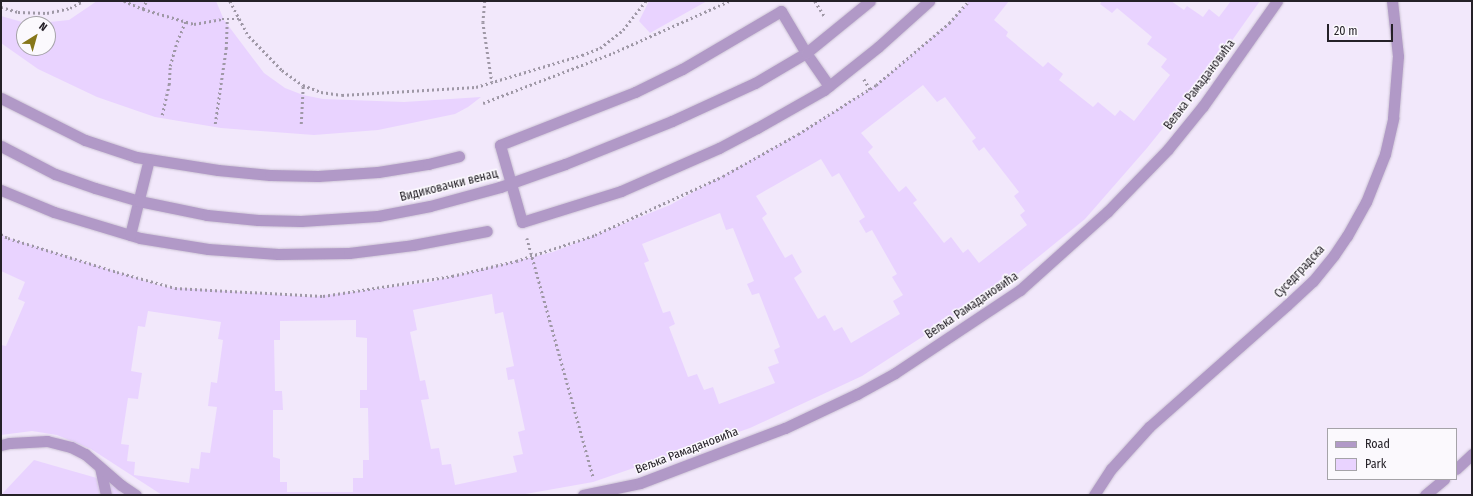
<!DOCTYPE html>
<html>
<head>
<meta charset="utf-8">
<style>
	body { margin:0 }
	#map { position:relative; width:1473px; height:496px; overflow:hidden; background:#f2e8fb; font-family:"Fira Sans Condensed",sans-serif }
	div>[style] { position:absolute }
	.green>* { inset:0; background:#e9d3ff }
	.path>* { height:2.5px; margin-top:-1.25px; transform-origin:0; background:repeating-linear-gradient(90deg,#9f98a6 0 2px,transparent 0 5px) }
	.roads { filter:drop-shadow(0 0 1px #cdc4d5) drop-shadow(0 0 1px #cdc4d5) }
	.service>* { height:11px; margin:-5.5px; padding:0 5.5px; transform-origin:5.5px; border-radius:5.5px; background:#b199c7 }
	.minor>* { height:11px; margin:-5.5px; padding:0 5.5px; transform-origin:5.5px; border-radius:5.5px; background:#b199c7 }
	span { translate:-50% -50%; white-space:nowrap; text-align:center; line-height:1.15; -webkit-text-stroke:3px #fbf9fd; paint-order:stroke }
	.street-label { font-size:12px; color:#252128 }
	.frame { position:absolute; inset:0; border:2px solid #252128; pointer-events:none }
	.legend { position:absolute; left:1327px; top:428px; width:130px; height:52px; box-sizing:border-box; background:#fbf9fd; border:1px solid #a5a3a8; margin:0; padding:5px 7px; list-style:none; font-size:12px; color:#252128 }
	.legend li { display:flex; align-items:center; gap:8px; height:20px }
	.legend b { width:20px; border:1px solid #a5a3a8 }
	.north { position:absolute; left:16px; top:16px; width:40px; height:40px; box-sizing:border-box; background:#fbf9fd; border:1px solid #a5a3a8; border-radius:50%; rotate:37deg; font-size:11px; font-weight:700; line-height:16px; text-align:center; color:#252128 }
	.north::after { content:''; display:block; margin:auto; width:14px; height:18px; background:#867619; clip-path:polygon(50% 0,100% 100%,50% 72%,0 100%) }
	.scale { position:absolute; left:1327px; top:24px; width:66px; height:18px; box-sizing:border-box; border:2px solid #252128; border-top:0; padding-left:5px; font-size:12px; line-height:14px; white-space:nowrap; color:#252128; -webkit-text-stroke:3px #fbf9fd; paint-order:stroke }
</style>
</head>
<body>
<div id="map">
	<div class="green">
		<div style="clip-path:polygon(97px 1px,216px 1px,224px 20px,264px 73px,285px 88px,303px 95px,323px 99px,404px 102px,481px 97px,468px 107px,455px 114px,378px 130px,314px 135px,221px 128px,155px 117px,97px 97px,38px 69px,1px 43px,1px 16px,29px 24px,24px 24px,24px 48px,48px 48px,48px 24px,30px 24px,69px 20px)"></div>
		<div style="clip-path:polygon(649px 1px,707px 1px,650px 33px,639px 21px)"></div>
		<div style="clip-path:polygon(evenodd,969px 1px,1009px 1px,994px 20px,1008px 32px,1006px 36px,1043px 67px,1048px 62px,1063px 74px,1059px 80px,1093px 107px,1098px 102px,1115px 116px,1120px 110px,1134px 121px,1170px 75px,1161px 67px,1167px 59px,1147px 44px,1152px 37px,1117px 8px,1112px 13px,1100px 4px,1102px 1px,1171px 1px,1184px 10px,1187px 6px,1203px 17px,1209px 9px,1219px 17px,1231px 1px,1260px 1px,1221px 56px,1147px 148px,1085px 219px,1010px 280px,862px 376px,750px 428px,593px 482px,520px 495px,162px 495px,91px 449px,57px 435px,32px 431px,1px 435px,1px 345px,6px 346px,25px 302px,18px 299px,25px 282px,1px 271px,1px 234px,8px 238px,165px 287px,313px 297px,430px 282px,553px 252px,670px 205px,798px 134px,876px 85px,949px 23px,969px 1px,923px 85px,937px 102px,945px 97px,976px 138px,972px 141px,979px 151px,984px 147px,1019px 192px,1014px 196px,1025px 211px,1020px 215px,1027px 225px,979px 263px,968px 249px,963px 253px,951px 237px,944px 243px,913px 203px,917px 200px,906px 186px,899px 192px,868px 152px,873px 147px,861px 133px,923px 85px,969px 1px,821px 159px,832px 177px,839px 173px,865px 217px,859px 221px,866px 233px,872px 230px,897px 274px,892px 277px,903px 295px,893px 301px,900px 314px,851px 343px,842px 327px,834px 331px,825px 315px,818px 319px,794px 278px,802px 272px,792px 254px,785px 258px,762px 218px,767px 214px,756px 196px,821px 159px,969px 1px,720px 213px,726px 230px,733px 228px,754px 281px,747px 284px,752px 295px,759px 293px,780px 347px,774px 350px,779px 363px,768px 367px,775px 383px,719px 404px,713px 387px,704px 390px,697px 374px,688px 377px,669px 327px,675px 324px,670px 311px,663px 313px,644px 263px,649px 261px,642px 244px,720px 213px,969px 1px,492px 294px,495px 314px,503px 312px,514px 366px,506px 368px,508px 380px,514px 379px,525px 430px,518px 432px,523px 454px,513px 456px,517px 472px,455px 485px,451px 464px,442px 465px,439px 448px,431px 449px,421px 400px,429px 399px,425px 380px,420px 381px,410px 332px,417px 330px,413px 310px,492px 294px,969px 1px,148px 311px,221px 322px,218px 339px,223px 340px,217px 383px,211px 382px,208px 406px,217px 407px,210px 453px,201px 452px,199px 469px,191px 468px,189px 483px,134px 475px,135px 462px,127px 461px,129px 445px,121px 444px,128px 398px,138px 399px,142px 373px,131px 371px,138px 326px,145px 327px,148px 311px,969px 1px,356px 320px,356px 337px,367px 338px,367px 390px,360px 390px,360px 408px,368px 408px,369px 460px,363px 460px,363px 478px,353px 478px,353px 492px,287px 492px,287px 482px,280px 482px,280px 459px,273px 457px,273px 410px,283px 410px,282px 391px,275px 391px,274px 340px,280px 340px,280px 321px,356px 320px)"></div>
		<div style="clip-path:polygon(34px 460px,121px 485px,141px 495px,1px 495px)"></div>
	</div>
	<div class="path">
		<div style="left:124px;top:1px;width:21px;rotate:23deg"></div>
		<div style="left:143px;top:9px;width:53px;rotate:16.4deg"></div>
		<div style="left:194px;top:24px;width:28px;rotate:-10deg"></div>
		<div style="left:222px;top:19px;width:17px"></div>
		<div style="left:230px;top:1px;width:40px;rotate:62deg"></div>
		<div style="left:249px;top:36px;width:47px;rotate:45.9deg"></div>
		<div style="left:282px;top:70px;width:26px;rotate:36deg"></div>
		<div style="left:303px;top:85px;width:19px;rotate:21deg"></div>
		<div style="left:321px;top:92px;width:21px;rotate:8deg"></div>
		<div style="left:342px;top:95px;width:134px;rotate:-3.4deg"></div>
		<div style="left:476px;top:87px;width:111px;rotate:-16.8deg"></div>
		<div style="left:582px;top:55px;width:19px;rotate:-21deg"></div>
		<div style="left:600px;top:48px;width:29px;rotate:-38deg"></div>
		<div style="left:623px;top:30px;width:37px;rotate:-52deg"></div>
		<div style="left:485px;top:1px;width:21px;rotate:95deg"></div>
		<div style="left:483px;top:22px;width:61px;rotate:81.5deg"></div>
		<div style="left:815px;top:1px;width:19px;rotate:58deg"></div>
		<div style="left:1px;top:7px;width:18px;rotate:16deg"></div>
		<div style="left:18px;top:12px;width:29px;rotate:2deg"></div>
		<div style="left:47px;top:13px;width:24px;rotate:-12deg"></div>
		<div style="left:70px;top:8px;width:15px;rotate:-28deg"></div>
		<div style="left:143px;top:9px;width:9px;rotate:-69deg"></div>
		<div style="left:864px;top:79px;width:12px;rotate:59deg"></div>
		<div style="left:483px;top:103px;width:139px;rotate:-21deg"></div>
		<div style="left:613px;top:53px;width:127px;rotate:-24.1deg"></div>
		<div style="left:162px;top:115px;width:31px;rotate:-77deg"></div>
		<div style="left:169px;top:85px;width:19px;rotate:-87deg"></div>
		<div style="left:170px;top:66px;width:25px;rotate:-74deg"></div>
		<div style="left:177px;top:42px;width:22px;rotate:-68deg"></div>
		<div style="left:215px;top:124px;width:76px;rotate:-81.7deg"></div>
		<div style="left:226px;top:49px;width:30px;rotate:-88deg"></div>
		<div style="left:301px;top:124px;width:39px;rotate:-87deg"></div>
		<div style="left:1px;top:234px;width:8px;rotate:30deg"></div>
		<div style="left:8px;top:238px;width:114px;rotate:17.3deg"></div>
		<div style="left:117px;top:272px;width:60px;rotate:15.4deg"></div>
		<div style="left:175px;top:288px;width:148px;rotate:3.1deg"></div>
		<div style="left:323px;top:296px;width:131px;rotate:-8.8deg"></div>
		<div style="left:452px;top:276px;width:66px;rotate:-13.2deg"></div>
		<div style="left:516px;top:261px;width:83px;rotate:-18.2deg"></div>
		<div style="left:595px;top:235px;width:141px;rotate:-24.7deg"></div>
		<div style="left:723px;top:176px;width:86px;rotate:-29.2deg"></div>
		<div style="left:798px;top:134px;width:92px;rotate:-32.1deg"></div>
		<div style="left:876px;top:85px;width:96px;rotate:-40.3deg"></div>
		<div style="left:949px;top:23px;width:30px;rotate:-48deg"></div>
		<div style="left:527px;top:238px;width:247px;rotate:74.5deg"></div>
	</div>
	<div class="roads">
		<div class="service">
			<div style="left:829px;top:86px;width:40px;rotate:-124.9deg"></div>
			<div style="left:806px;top:53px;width:49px;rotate:-120.8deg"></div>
			<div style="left:781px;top:11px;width:115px;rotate:149.6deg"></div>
			<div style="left:682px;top:69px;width:52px;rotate:153.9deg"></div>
			<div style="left:635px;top:92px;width:145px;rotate:158.6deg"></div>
			<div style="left:500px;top:145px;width:80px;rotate:74.1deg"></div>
			<div style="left:522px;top:222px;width:104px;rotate:-17.4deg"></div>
			<div style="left:621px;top:191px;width:107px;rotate:-23.7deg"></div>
			<div style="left:719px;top:148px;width:43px;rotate:-27.8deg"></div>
			<div style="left:757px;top:128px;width:77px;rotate:-29.6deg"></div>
			<div style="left:824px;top:90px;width:69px;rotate:-38.5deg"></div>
			<div style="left:878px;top:47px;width:69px;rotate:-42deg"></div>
			<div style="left:1px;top:98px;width:94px;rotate:26.6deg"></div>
			<div style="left:85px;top:140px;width:54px;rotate:18.4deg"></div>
			<div style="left:136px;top:157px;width:83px;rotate:9deg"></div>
			<div style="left:218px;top:170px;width:52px;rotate:5.5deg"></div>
			<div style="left:270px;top:175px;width:48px;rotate:1.2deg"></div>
			<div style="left:318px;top:176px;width:60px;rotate:-3.8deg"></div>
			<div style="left:378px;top:172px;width:51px;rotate:-9.1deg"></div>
			<div style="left:428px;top:164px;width:32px;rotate:-14deg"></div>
			<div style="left:1px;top:190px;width:57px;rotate:22.5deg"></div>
			<div style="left:54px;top:212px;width:90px;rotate:16.8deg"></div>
			<div style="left:140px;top:238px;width:69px;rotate:9.2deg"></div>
			<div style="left:208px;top:249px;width:70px;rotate:4.1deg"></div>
			<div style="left:278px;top:254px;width:71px;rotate:-0.8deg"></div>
			<div style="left:349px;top:253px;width:64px;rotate:-7.1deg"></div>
			<div style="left:413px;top:245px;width:75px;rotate:-10.7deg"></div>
			<div style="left:130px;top:235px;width:78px;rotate:-76deg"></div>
			<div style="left:100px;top:467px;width:29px;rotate:78deg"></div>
		</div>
		<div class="minor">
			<div style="left:1px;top:146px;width:61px;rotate:27.4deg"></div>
			<div style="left:55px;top:174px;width:42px;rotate:19.3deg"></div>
			<div style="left:95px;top:188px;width:46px;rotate:16.5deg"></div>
			<div style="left:139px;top:201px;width:69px;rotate:11.6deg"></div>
			<div style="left:207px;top:215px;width:51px;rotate:5.6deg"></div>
			<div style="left:258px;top:220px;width:43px;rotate:1.3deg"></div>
			<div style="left:301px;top:221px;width:77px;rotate:-3.7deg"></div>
			<div style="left:378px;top:216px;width:53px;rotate:-10.9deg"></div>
			<div style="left:430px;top:206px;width:73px;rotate:-15.2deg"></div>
			<div style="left:500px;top:187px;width:69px;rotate:-19.5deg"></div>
			<div style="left:565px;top:164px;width:115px;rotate:-21.9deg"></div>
			<div style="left:672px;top:121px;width:91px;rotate:-24.6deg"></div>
			<div style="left:755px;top:83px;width:59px;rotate:-30.5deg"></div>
			<div style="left:806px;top:53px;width:82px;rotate:-39.1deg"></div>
			<div style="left:1px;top:445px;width:9px;rotate:-13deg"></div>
			<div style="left:10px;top:443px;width:37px;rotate:-3deg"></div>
			<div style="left:47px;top:441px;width:25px;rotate:14deg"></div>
			<div style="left:71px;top:447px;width:16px;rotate:27deg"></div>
			<div style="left:85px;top:454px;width:48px;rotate:40.7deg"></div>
			<div style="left:121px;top:485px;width:18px;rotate:34deg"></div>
			<div style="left:1456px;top:469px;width:22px;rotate:-43deg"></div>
			<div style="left:583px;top:495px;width:58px;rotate:-11.9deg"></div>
			<div style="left:640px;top:483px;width:155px;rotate:-20.8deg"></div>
			<div style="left:785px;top:428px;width:80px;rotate:-25.3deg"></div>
			<div style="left:857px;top:394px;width:43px;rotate:-28.9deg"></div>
			<div style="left:895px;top:373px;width:150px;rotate:-33.6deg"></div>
			<div style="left:1020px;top:290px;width:117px;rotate:-41.9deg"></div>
			<div style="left:1107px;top:212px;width:88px;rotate:-45.9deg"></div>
			<div style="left:1168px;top:149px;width:55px;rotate:-50.9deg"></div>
			<div style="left:1203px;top:106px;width:128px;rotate:-54.8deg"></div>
			<div style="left:1094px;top:495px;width:31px;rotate:-57deg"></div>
			<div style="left:1111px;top:469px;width:57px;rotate:-47.9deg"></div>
			<div style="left:1149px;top:427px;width:184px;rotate:-41.5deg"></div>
			<div style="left:1287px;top:305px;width:35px;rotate:-43deg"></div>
			<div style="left:1313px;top:281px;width:33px;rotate:-51deg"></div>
			<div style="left:1334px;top:255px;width:23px;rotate:-56deg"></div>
			<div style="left:1347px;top:236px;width:39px;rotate:-61deg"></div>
			<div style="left:1366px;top:202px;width:52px;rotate:-68.4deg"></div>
			<div style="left:1385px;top:154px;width:37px;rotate:-77deg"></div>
			<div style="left:1393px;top:118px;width:62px;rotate:-85.4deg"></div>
			<div style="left:1398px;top:56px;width:55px;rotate:-96.2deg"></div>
			<div style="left:1425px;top:495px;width:25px;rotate:-40deg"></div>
		</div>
	</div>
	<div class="street-label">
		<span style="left:1200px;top:85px;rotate:-53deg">Вељка Рамадановића</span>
		<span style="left:449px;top:186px;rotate:-14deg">Видиковачки венац</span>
		<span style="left:1300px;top:272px;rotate:-47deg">Суседградска</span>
		<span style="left:972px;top:306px;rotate:-34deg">Вељка Рамадановића</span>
		<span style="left:687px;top:451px;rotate:-21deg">Вељка Рамадановића</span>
	</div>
	<div class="frame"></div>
	<ul class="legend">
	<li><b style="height:5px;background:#b199c7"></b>Road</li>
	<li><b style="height:11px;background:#e9d3ff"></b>Park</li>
	</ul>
	<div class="north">N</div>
	<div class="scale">20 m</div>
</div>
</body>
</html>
